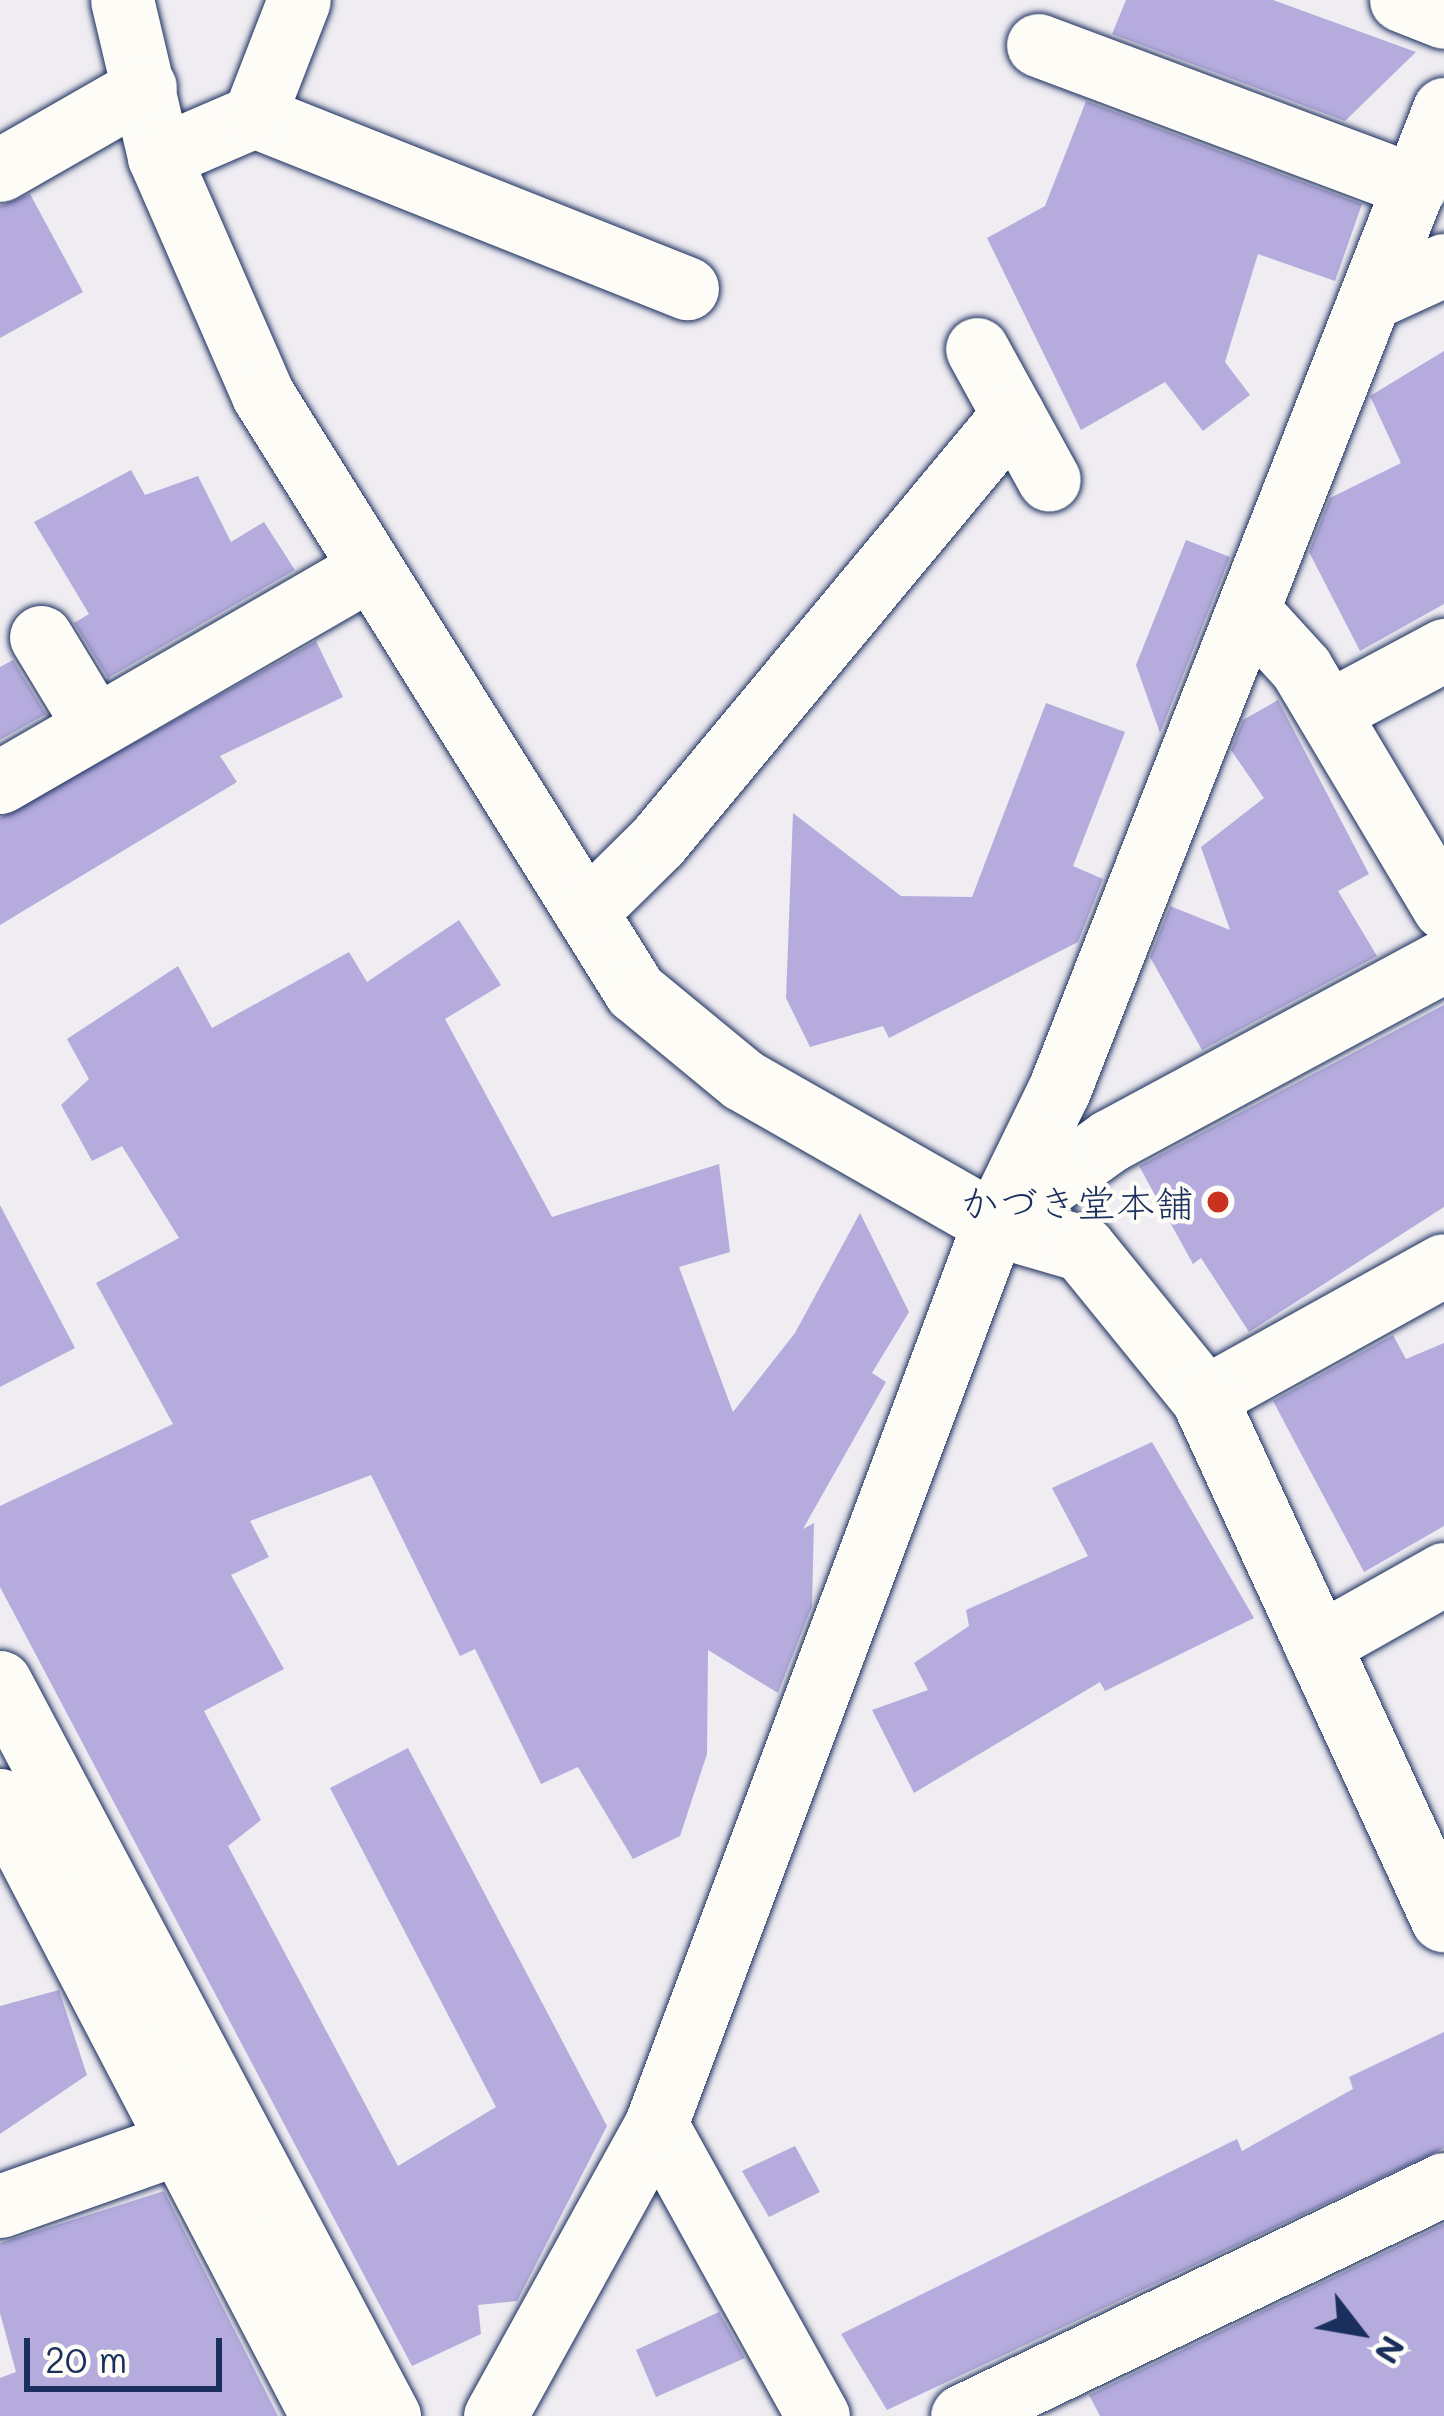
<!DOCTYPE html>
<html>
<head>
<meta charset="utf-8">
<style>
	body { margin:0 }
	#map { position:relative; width:1444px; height:2416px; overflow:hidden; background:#efecf2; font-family:Mali,"Klee One",sans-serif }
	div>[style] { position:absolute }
	.building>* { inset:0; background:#b5acdd }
	.roads { filter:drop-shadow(0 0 3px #1b2f5e) drop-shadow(0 0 3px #1b2f5e) }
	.minor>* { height:63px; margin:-31.5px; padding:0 31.5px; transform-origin:31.5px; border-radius:31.5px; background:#fdfcf7 }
	.tertiary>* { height:66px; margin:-33px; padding:0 33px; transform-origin:33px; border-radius:33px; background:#fdfcf7 }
	.dots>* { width:33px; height:33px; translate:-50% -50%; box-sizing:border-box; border:6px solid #fdfcf7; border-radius:50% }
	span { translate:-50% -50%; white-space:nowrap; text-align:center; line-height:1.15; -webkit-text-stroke:9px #fdfcf7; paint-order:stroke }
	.poi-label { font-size:39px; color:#1b2f5e }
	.right { translate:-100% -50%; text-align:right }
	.north { position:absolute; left:1300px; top:2272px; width:120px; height:120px; -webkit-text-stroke:9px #fdfcf7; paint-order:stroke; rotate:121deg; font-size:33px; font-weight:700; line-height:48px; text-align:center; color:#1b2f5e }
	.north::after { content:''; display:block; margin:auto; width:42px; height:54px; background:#1b2f5e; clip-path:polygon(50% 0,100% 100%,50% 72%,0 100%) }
	.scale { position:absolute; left:24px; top:2338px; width:198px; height:54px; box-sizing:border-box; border:6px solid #1b2f5e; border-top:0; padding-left:15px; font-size:36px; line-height:42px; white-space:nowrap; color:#1b2f5e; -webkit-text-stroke:9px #fdfcf7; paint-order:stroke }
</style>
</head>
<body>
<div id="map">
	<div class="building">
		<div style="clip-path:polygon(1126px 0,1273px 0,1416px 52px,1345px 121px,1112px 34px)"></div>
		<div style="clip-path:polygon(1086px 101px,1362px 204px,1335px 281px,1258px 254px,1225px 362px,1250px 395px,1203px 431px,1165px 382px,1081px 430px,987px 238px,1045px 206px)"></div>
		<div style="clip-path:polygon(30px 194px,83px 292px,0 338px,0 206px)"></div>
		<div style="clip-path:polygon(1444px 351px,1444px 604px,1360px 651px,1309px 552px,1330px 498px,1401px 463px,1370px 396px)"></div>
		<div style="clip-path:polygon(131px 470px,145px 495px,198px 476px,231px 542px,264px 522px,295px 570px,108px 678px,74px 623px,89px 614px,34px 522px)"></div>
		<div style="clip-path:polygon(1186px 540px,1230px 557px,1160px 733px,1136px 665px)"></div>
		<div style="clip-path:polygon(316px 641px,343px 697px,220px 756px,237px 782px,0 925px,0 818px)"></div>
		<div style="clip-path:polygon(13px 660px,46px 714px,0 740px,0 667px)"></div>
		<div style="clip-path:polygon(1278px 700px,1369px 874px,1338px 891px,1377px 956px,1202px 1050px,1150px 957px,1170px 906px,1230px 930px,1201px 847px,1264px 798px,1231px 750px,1243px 720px)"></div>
		<div style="clip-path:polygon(1046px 703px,1125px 732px,1073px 866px,1103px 879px,1078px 942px,889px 1038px,883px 1026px,810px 1047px,786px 998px,793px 813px,901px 896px,972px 897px)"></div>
		<div style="clip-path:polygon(459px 920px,501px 985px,445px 1019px,552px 1217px,719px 1164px,730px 1252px,679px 1267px,733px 1412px,795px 1333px,860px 1213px,909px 1312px,872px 1373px,886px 1382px,803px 1529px,814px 1523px,812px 1606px,778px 1693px,708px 1650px,707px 1754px,680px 1836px,633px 1859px,578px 1767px,541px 1784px,475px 1649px,460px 1656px,371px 1475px,250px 1521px,269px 1557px,231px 1575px,284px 1669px,204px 1711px,261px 1820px,228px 1846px,398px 2166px,496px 2107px,330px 1788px,408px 1748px,607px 2126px,517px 2301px,478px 2305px,481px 2334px,412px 2366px,0 1587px,0 1506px,173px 1424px,96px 1283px,179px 1238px,122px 1146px,92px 1161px,61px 1105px,89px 1079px,67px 1039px,178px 966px,212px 1028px,349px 952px,367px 982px)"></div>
		<div style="clip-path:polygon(1444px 1005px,1444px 1207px,1249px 1332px,1201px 1258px,1193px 1264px,1139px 1166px)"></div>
		<div style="clip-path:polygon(0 1205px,75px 1348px,0 1387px)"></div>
		<div style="clip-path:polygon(1393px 1335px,1406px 1359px,1444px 1343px,1444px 1526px,1364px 1572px,1273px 1401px)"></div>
		<div style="clip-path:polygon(1152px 1442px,1254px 1618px,1105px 1691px,1100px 1682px,914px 1793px,872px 1710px,928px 1690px,914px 1663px,969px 1626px,966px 1610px,1088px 1556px,1052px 1488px)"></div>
		<div style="clip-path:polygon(59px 1990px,87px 2075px,0 2134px,0 2006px)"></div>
		<div style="clip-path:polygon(1444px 2032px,1444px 2148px,887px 2410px,841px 2334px,1237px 2139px,1242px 2151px,1353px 2089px,1349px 2077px)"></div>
		<div style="clip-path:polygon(795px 2146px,820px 2192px,769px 2217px,742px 2171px)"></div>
		<div style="clip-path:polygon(164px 2191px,278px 2416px,0 2416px,0 2378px,16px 2372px,0 2313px,0 2243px)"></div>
		<div style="clip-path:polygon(1444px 2224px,1444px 2416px,1100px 2416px,1089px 2395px)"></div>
		<div style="clip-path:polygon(719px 2312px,745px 2358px,656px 2397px,636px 2350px)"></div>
	</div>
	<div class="roads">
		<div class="minor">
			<div style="left:122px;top:0;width:161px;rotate:76.7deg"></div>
			<div style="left:159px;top:157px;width:260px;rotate:66.4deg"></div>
			<div style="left:263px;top:395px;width:703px;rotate:58.03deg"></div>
			<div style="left:635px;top:991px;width:140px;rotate:39.5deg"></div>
			<div style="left:743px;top:1080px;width:289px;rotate:29.7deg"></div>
			<div style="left:994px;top:1223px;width:143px;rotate:-35.4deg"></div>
			<div style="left:1111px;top:1140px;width:378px;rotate:-28.3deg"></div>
			<div style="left:1401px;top:0;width:46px;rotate:21.6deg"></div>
			<div style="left:1038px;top:45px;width:403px;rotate:20.5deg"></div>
			<div style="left:254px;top:116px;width:466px;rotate:21.7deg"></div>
			<div style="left:159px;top:157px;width:103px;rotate:-23.3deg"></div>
			<div style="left:254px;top:116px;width:124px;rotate:-68.8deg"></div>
			<div style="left:0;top:170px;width:167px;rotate:-29.8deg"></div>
			<div style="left:1374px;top:297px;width:77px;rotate:-24.6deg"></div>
			<div style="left:977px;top:349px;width:149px;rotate:61.2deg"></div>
			<div style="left:1249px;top:611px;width:77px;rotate:47.6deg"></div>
			<div style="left:1301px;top:668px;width:279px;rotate:59.2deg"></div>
			<div style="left:41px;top:637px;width:104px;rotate:58.8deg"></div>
			<div style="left:1328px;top:712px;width:132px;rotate:-28.1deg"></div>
			<div style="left:0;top:782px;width:427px;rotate:-30deg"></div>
			<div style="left:586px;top:912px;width:101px;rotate:-44.6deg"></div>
			<div style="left:658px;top:841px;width:555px;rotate:-50.26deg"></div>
			<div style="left:1204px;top:1398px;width:274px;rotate:-29deg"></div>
			<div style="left:1316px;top:1646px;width:147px;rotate:-29.4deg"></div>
			<div style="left:0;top:1682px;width:831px;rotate:62.08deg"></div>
			<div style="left:0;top:1800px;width:695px;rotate:62.4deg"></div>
			<div style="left:656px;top:2124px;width:334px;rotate:61deg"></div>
			<div style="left:0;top:2206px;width:192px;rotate:-19.5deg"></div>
			<div style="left:495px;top:2416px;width:333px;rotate:-61.1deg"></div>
			<div style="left:656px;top:2124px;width:962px;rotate:-69.44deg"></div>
			<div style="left:994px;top:1223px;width:148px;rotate:-64deg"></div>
			<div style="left:1059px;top:1090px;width:1054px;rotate:-68.57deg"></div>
			<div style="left:962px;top:2416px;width:535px;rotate:-25.7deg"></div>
		</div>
		<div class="tertiary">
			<div style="left:994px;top:1223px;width:93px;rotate:16.3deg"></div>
			<div style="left:1083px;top:1249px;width:192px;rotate:50.9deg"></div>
			<div style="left:1204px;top:1398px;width:574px;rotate:65.27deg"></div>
		</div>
	</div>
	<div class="dots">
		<div style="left:1218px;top:1202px;background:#c8321e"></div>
	</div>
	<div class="poi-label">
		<span class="right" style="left:1194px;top:1202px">かづき堂本舗</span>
	</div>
	<div class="north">N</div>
	<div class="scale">20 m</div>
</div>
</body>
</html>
